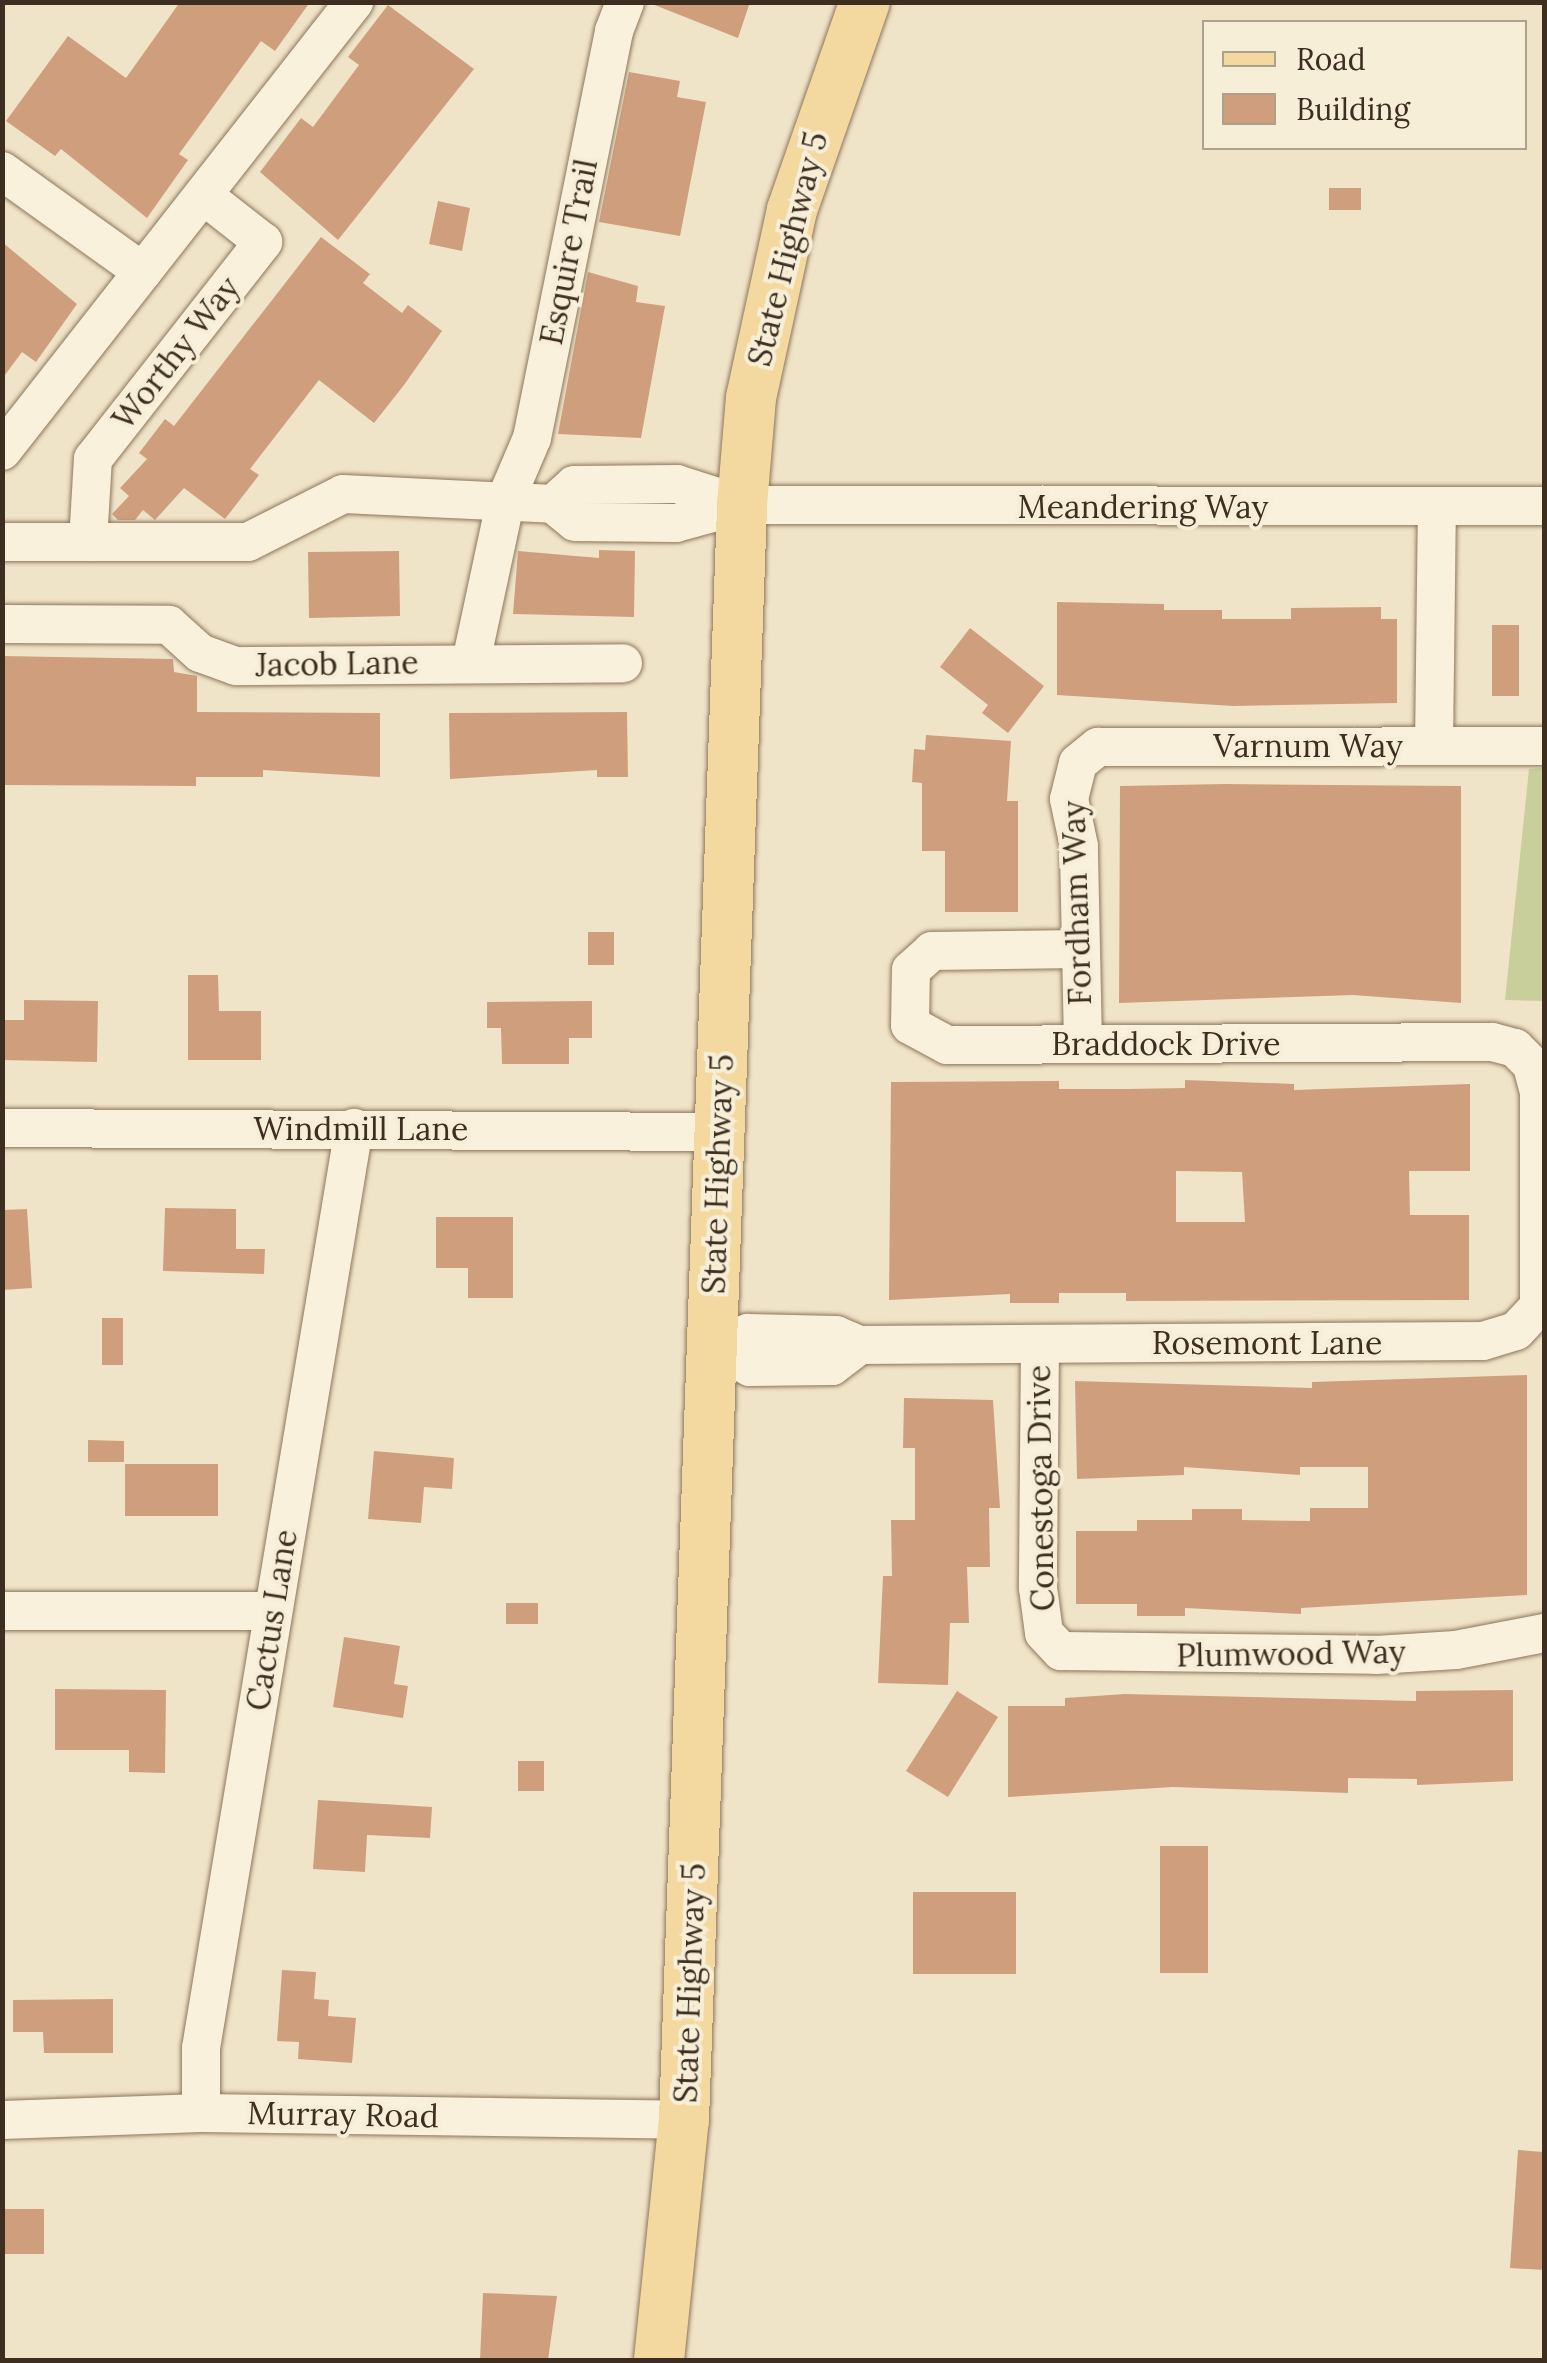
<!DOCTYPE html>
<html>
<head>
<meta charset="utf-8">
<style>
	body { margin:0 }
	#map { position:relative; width:1547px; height:2363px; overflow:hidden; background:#f0e4c8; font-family:Lora,serif }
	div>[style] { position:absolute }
	.green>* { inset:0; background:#c9cf9b }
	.building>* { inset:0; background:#cf9f7d }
	.roads { filter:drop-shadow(0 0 2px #8d765c) drop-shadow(0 0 2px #8d765c) }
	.minor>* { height:38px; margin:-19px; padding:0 19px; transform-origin:19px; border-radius:19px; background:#faf1dc }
	.major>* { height:50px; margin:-25px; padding:0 25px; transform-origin:25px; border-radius:25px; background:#f3d9a0 }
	span { translate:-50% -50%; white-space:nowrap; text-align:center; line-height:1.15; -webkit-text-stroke:8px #f7eed8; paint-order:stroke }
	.street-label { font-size:32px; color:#3d2e20 }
	.frame { position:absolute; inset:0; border:5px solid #3d2e20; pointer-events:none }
	.legend { position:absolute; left:1202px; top:20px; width:325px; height:130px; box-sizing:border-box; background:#f7eed8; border:2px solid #ada18e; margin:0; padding:12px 18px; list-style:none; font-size:30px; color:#3d2e20 }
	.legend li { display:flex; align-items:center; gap:20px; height:50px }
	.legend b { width:50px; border:2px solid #ada18e }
</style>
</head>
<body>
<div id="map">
	<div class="green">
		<div style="clip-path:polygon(1544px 768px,1544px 1001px,1505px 1000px,1529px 769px)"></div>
	</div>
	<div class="building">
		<div style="clip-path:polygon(180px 2px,310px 2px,275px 51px,261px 41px,179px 154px,188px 160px,147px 218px,61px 149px,55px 156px,6px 121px,68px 36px,126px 78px)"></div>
		<div style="clip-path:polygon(647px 2px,750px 2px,738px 38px)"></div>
		<div style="clip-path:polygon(388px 5px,474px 69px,338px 240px,260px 172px,301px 118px,313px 127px,359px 65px,348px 57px)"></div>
		<div style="clip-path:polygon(629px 72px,680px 81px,677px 97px,706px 102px,680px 236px,599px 222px)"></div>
		<div style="clip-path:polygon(1329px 188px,1361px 188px,1361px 210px,1329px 210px)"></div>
		<div style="clip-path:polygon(438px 201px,470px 208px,462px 251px,429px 244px)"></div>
		<div style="clip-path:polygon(321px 237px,370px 274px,363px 283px,402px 313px,408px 305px,442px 331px,404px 385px,374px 423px,319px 380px,250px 469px,259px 475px,225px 519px,184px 488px,155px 520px,143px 510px,135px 520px,118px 520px,112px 514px,129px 496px,120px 488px,147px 459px,139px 453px,165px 419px,174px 426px)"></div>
		<div style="clip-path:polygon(2px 242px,77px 304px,36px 362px,22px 352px,2px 379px)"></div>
		<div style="clip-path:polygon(588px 272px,638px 286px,636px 302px,665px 306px,641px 438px,558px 434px)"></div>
		<div style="clip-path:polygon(599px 550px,635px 551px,634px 617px,513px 614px,518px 551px,599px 558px)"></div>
		<div style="clip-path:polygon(399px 551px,400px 616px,309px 618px,308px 552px)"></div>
		<div style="clip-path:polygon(1057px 602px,1164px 604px,1164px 610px,1222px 610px,1222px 619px,1291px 619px,1291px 608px,1381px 607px,1381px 619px,1397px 619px,1397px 703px,1233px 706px,1057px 695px)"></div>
		<div style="clip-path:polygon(1492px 625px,1519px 625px,1519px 696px,1492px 696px)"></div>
		<div style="clip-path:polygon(970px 628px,1044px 686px,1008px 733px,982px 713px,988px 705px,940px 667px)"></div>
		<div style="clip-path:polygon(2px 656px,173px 659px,174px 672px,197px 676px,197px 712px,380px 713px,380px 777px,263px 770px,263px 777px,196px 777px,196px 786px,2px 785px)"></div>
		<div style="clip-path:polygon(627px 712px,628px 777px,597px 777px,597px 770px,450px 779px,449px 713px)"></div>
		<div style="clip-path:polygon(926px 735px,1011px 741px,1007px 801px,1018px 801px,1018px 912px,945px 912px,945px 851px,922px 851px,922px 783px,912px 782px,914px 749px,925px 750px)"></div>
		<div style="clip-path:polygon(1225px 784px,1461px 786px,1461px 1003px,1353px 995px,1119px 1003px,1120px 786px)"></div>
		<div style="clip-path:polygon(588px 932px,614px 932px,614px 965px,588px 965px)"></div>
		<div style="clip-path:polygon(188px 975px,218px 975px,219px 1011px,261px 1011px,261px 1060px,188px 1060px)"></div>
		<div style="clip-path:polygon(24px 1000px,98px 1001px,97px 1062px,2px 1060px,2px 1020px,24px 1020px)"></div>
		<div style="clip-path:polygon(592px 1001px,592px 1038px,569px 1038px,569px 1064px,502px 1064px,501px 1028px,487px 1028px,487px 1002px)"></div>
		<div style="clip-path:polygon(evenodd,1185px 1080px,1294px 1084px,1294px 1090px,1470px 1084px,1470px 1171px,1409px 1171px,1410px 1215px,1469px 1215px,1469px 1300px,1126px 1301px,1126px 1293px,1059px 1293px,1059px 1303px,1010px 1303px,1010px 1294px,889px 1300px,891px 1082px,1059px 1081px,1059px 1089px,1127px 1089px,1185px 1088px,1185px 1080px,1176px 1171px,1242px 1172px,1245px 1222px,1176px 1222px,1176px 1171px)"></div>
		<div style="clip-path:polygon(165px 1208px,236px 1209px,236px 1249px,265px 1249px,264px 1274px,163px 1271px)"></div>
		<div style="clip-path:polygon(27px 1209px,32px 1288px,2px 1290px,2px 1210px)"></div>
		<div style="clip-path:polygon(436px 1217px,513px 1217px,513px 1298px,468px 1298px,468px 1268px,436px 1268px)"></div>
		<div style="clip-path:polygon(102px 1318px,123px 1318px,123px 1365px,102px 1365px)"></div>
		<div style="clip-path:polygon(1527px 1375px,1527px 1595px,1301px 1608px,1301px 1614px,1185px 1608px,1185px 1616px,1137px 1616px,1137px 1604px,1076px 1604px,1076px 1531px,1137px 1531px,1137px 1520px,1192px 1520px,1192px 1509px,1242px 1509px,1242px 1520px,1310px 1521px,1310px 1508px,1368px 1508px,1368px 1467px,1300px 1467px,1300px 1475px,1184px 1467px,1184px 1475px,1077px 1479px,1075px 1381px,1312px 1388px,1312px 1382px)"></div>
		<div style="clip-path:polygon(904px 1398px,993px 1400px,1000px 1508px,989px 1508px,990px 1567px,967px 1567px,969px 1623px,950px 1623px,948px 1685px,878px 1683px,883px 1576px,892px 1576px,891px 1520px,915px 1520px,915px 1448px,903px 1448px)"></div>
		<div style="clip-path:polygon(88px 1440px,124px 1441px,124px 1462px,88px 1462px)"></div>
		<div style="clip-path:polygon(374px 1451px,454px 1458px,452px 1489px,424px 1487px,421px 1523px,368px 1519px)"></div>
		<div style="clip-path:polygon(125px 1464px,218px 1464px,218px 1516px,125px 1516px)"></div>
		<div style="clip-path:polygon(506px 1603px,538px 1603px,538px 1624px,506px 1624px)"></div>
		<div style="clip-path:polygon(344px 1637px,400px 1646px,394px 1684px,408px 1686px,403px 1718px,333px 1707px)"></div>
		<div style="clip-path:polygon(55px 1689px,166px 1690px,165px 1773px,129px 1772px,129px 1750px,55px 1750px)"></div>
		<div style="clip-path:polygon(1513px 1690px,1513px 1781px,1417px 1785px,1417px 1779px,1348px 1778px,1348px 1793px,1173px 1787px,1008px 1797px,1008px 1706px,1065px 1706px,1065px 1698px,1125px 1694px,1416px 1701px,1416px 1691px)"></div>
		<div style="clip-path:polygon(957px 1691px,998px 1717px,948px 1797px,906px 1771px)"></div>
		<div style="clip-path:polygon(518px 1761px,544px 1761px,544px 1791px,518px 1791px)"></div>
		<div style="clip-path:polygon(318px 1800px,432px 1807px,430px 1838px,367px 1835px,365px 1872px,313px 1869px)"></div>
		<div style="clip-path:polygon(1160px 1846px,1208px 1846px,1208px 1973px,1160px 1973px)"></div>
		<div style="clip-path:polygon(913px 1892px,1016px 1892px,1016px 1974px,913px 1974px)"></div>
		<div style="clip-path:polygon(282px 1970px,316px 1972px,314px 1999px,329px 2000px,328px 2016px,356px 2018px,352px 2063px,298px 2059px,299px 2042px,277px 2041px)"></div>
		<div style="clip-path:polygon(113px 1999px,113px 2053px,44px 2053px,43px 2032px,13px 2032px,13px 2000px)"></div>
		<div style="clip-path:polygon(1518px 2150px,1544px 2152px,1544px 2270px,1510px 2268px)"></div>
		<div style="clip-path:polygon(2px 2209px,44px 2209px,44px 2254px,2px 2254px)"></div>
		<div style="clip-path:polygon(483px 2293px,557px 2296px,548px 2360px,480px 2360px)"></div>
	</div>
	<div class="roads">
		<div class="minor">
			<div style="left:2px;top:171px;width:173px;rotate:35.6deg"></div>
			<div style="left:2px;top:451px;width:571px;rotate:-51.9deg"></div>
			<div style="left:553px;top:504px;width:28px;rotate:-42deg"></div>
			<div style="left:574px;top:485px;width:103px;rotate:-0.6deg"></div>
			<div style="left:677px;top:484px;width:68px;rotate:17.9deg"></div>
			<div style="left:2px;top:542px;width:246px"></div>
			<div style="left:248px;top:542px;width:106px;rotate:-26.8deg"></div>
			<div style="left:343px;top:494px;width:210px;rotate:2.7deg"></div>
			<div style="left:553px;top:504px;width:28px;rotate:39deg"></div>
			<div style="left:575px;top:522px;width:101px;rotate:0.6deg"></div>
			<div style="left:676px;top:523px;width:68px;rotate:-15.3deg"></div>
			<div style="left:742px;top:505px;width:802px;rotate:0.07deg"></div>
			<div style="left:88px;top:542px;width:83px;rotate:-86.6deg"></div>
			<div style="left:93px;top:459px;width:276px;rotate:-51.9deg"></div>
			<div style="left:263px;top:242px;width:76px;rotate:-141.9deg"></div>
			<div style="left:2px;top:624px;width:167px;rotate:0.3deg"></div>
			<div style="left:169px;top:625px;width:42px;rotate:42.1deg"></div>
			<div style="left:200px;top:653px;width:38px;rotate:20deg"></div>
			<div style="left:236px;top:666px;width:387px;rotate:-0.4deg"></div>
			<div style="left:471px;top:662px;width:167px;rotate:-77.9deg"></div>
			<div style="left:506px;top:499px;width:66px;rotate:-66.9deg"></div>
			<div style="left:532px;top:438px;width:415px;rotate:-78.6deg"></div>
			<div style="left:614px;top:31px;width:31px;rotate:-69deg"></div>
			<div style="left:1434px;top:746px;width:237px;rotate:-89.3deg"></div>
			<div style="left:1083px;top:1044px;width:198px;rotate:-91.2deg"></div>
			<div style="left:1079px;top:846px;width:48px;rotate:-102deg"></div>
			<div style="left:1069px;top:799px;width:37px;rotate:-76deg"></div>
			<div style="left:1078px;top:763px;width:26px;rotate:-39deg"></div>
			<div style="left:1098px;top:747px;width:446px;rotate:-0.1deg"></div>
			<div style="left:2px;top:1128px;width:717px;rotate:0.32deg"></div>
			<div style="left:1040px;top:1344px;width:244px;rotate:90.5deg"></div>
			<div style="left:1038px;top:1588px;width:45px;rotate:82.4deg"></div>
			<div style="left:1044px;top:1633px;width:25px;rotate:47deg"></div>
			<div style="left:1061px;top:1651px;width:315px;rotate:0.7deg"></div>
			<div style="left:1376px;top:1655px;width:80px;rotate:-3.6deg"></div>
			<div style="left:1456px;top:1650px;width:90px;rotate:-10.9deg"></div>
			<div style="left:713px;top:1347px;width:38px;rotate:-22deg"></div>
			<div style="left:748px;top:1333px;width:88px;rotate:1.3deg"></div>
			<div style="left:836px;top:1335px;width:26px;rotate:23deg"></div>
			<div style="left:860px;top:1345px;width:623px;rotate:-0.37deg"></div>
			<div style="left:1483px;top:1341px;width:34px;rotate:-17deg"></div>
			<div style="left:1516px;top:1331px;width:34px;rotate:-47deg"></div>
			<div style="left:1539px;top:1306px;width:214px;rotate:-90deg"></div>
			<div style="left:1539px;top:1092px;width:28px;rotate:-105deg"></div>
			<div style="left:1532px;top:1065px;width:24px;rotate:-135deg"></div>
			<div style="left:1515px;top:1048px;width:24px;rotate:-165deg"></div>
			<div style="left:1492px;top:1042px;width:545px;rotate:179.68deg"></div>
			<div style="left:947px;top:1045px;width:42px;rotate:-151.6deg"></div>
			<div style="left:910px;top:1025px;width:55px;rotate:-89deg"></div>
			<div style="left:911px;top:970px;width:28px;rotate:-42deg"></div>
			<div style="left:932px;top:951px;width:148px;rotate:-0.8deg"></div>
			<div style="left:713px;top:1347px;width:42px;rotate:28.4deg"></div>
			<div style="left:750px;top:1367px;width:82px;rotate:-0.7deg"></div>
			<div style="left:832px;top:1366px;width:35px;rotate:-37deg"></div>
			<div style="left:2px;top:1611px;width:271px"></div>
			<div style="left:201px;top:2113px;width:65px;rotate:-90deg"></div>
			<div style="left:201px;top:2048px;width:933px;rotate:-80.56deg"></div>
			<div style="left:2px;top:2120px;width:199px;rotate:-2deg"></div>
			<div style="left:201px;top:2113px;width:483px;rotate:0.8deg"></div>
		</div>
		<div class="major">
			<div style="left:659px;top:2360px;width:241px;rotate:-84.1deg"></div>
			<div style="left:684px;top:2120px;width:1616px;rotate:-87.94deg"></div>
			<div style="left:742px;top:505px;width:107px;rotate:-85.2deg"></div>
			<div style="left:751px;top:398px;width:192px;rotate:-77.7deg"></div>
			<div style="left:792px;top:210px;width:220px;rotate:-70.7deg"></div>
		</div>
	</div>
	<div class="street-label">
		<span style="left:788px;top:249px;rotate:-76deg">State Highway 5</span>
		<span style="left:569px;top:252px;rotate:-79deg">Esquire Trail</span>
		<span style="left:176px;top:353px;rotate:-52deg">Worthy Way</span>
		<span style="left:1143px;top:507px">Meandering Way</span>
		<span style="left:337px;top:664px;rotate:-1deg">Jacob Lane</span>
		<span style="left:1308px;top:746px">Varnum Way</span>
		<span style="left:1077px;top:903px;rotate:-92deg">Fordham Way</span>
		<span style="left:1166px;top:1044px">Braddock Drive</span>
		<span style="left:361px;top:1129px">Windmill Lane</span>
		<span style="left:718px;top:1174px;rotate:-88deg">State Highway 5</span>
		<span style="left:1267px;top:1343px">Rosemont Lane</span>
		<span style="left:1041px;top:1488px;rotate:-91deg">Conestoga Drive</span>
		<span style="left:272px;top:1620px;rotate:-81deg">Cactus Lane</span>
		<span style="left:1291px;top:1654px;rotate:-1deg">Plumwood Way</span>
		<span style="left:690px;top:1983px;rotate:-88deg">State Highway 5</span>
		<span style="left:343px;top:2115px;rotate:1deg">Murray Road</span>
	</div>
	<div class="frame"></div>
	<ul class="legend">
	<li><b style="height:12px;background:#f3d9a0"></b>Road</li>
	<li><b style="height:28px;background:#cf9f7d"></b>Building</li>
	</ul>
</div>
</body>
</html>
